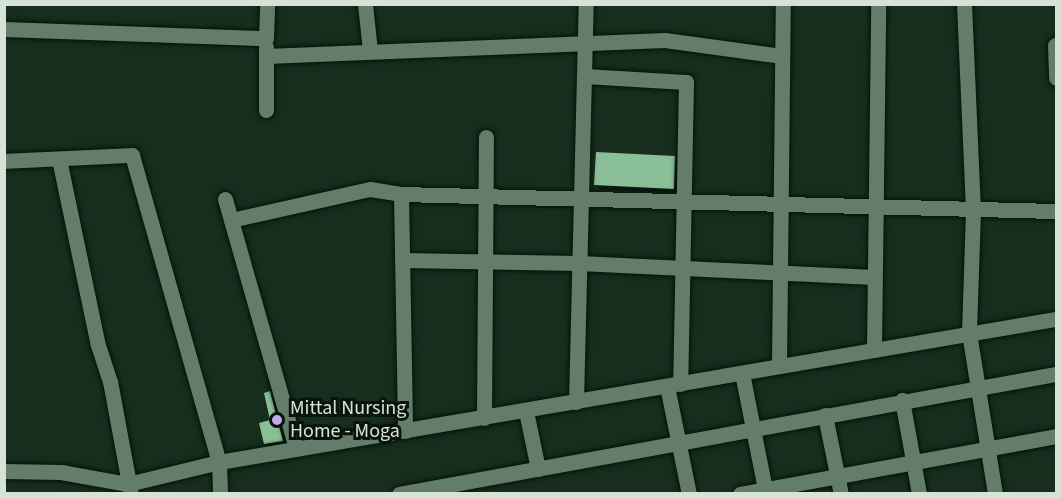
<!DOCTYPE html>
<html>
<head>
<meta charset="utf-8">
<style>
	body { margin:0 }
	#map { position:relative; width:1061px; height:498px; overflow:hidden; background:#172d1e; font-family:"Source Sans 3",sans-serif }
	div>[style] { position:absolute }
	.shadow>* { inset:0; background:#0007 }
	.building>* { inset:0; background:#8abf98 }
	.roads { filter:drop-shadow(0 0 2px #021507) drop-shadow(0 0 2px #021507) }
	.street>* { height:15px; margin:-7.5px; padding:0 7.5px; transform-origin:7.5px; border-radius:7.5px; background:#647c6a }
	.dots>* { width:16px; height:16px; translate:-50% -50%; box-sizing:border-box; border:3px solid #09130c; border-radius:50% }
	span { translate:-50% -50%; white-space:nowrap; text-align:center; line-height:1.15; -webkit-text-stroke:6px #09130c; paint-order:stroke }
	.poi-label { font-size:20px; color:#d5e2d8 }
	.left { translate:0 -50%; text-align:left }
	.frame { position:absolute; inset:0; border:6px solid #d5e2d8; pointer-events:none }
</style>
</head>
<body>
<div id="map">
	<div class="shadow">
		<div style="clip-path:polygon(674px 158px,679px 163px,679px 193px,601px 190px,596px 185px)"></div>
		<div style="clip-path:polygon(269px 393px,274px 398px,287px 445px,271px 449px,266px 444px,272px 421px)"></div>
	</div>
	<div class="building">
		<div style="clip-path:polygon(596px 152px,675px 156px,674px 189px,594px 185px)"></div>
		<div style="clip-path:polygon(270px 391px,283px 441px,264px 444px,259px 423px,270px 420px,264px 393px)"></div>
	</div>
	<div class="roads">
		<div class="street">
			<div style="left:365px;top:4px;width:47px;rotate:83.9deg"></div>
			<div style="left:964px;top:4px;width:207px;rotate:87.5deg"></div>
			<div style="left:973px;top:211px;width:122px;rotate:91.9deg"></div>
			<div style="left:969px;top:333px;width:163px;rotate:80.8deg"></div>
			<div style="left:4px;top:29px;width:262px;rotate:2deg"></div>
			<div style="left:266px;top:38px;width:34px;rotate:-88deg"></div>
			<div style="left:1055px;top:45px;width:33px;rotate:88deg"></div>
			<div style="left:266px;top:56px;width:399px;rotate:-2.3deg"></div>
			<div style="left:665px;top:40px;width:118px;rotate:7.8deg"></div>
			<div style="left:584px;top:76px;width:102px;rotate:3.4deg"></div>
			<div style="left:686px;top:82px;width:302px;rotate:91.1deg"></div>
			<div style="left:266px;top:110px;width:63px;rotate:-90deg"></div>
			<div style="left:59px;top:159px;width:190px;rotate:78.2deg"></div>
			<div style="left:98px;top:345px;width:38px;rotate:72deg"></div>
			<div style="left:110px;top:381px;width:115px;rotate:79.5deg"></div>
			<div style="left:4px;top:161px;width:128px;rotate:-2.7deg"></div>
			<div style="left:132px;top:155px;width:319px;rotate:74.2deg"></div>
			<div style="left:219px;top:462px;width:32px;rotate:88deg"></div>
			<div style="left:401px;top:194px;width:237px;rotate:89deg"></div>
			<div style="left:225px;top:199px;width:260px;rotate:74.1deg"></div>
			<div style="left:231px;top:220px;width:142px;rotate:-12.6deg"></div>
			<div style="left:370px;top:189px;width:31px;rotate:9deg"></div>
			<div style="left:401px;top:194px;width:655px;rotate:1.49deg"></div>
			<div style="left:402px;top:260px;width:177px;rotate:1deg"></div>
			<div style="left:579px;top:263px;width:295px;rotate:2.7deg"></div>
			<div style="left:874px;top:350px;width:346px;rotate:-89.3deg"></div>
			<div style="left:779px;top:366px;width:362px;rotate:-89.4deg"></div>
			<div style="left:742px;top:373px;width:123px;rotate:78.8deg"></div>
			<div style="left:667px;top:386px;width:110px;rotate:78.5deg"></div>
			<div style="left:902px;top:400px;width:96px;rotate:79.7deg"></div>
			<div style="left:576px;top:402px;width:398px;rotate:-88.6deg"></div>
			<div style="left:526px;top:411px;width:59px;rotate:78.3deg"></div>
			<div style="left:825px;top:415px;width:81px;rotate:78.6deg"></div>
			<div style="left:484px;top:418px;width:281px;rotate:-89.6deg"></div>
			<div style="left:4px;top:471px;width:57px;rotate:1deg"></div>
			<div style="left:61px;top:472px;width:68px;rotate:10.2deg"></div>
			<div style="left:128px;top:484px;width:94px;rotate:-13.6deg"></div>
			<div style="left:219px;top:462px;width:849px;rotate:-9.7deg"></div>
			<div style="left:399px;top:494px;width:668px;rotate:-10.35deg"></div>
			<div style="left:740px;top:494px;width:321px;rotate:-10.4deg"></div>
		</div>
	</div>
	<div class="dots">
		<div style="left:277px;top:420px;background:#c5a7f1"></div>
	</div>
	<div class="poi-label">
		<span class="left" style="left:290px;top:420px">Mittal Nursing<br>Home - Moga</span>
	</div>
	<div class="frame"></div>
</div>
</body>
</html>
